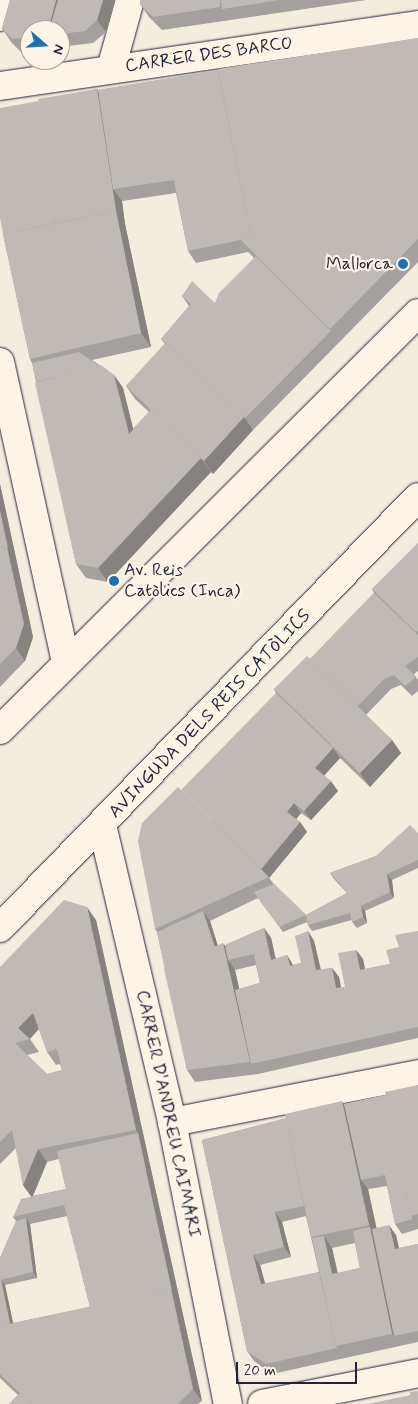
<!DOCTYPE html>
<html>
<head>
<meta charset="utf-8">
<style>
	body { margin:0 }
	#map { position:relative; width:418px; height:1404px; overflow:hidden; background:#f3edde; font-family:Mynerve,sans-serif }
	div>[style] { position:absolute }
	.roads { filter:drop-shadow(0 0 1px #22223b) drop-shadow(0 0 1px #22223b) }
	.street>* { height:28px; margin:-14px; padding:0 14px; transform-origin:14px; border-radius:14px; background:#fcf5e5 }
	.secondary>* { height:28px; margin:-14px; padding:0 14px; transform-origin:14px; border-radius:14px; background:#fcf5e5 }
	.wall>* { inset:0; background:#a4a09d }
	.shaded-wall>* { inset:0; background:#86827f }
	.building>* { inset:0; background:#bfbab6 }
	.dots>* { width:14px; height:14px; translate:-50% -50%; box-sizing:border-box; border:2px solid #fcf5e5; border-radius:50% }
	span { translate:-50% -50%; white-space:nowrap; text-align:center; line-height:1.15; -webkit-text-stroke:4.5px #fcf5e5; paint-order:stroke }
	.street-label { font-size:18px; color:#22223b }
	.poi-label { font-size:18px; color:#22223b }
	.right { translate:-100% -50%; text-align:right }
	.left { translate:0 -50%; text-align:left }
	.north { position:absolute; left:20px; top:20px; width:50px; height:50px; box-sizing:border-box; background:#fcf5e5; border:1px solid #a5a1a1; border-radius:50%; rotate:109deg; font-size:14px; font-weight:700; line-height:20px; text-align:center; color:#22223b }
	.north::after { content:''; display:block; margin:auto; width:18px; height:22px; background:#1f6fb2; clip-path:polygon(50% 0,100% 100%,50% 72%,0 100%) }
	.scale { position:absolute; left:236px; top:1362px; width:121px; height:22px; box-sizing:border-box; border:2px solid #22223b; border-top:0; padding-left:6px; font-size:15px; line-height:18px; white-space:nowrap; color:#22223b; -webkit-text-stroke:4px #fcf5e5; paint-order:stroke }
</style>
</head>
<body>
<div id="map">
	<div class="roads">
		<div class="street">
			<div style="left:0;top:17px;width:17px;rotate:-77deg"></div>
			<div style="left:111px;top:69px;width:72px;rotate:-74.6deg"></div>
			<div style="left:0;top:86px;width:422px;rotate:-8.3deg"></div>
			<div style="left:0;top:362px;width:307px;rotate:77.6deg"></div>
			<div style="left:102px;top:825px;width:305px;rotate:76.7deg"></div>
			<div style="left:172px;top:1122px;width:288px;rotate:78.8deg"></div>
			<div style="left:172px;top:1122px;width:251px;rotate:-11deg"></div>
			<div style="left:262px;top:1404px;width:159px;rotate:-11.2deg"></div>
		</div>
		<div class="secondary">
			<div style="left:0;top:730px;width:590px;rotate:-44.93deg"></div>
			<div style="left:0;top:928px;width:600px;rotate:-45.88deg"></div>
		</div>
	</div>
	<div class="wall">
		<div style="clip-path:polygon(10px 0,115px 0,106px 32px,93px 43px,60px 47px,60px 30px,30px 30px,30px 51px,22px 53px,11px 42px,2px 28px)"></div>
		<div style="clip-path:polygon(140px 0,366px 0,162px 30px,149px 17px,140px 4px)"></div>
		<div style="clip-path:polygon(evenodd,418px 38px,418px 262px,253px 430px,213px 474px,211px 472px,108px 582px,86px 578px,76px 564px,32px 363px,30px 359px,3px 234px,39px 101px,97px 89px,98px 90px,418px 38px,176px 193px,188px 251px,196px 263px,248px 252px,254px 258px,215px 303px,182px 296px,189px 306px,161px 339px,165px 344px,126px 386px,135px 399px,149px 412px,133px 429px,123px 388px,114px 375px,92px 360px,151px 347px,125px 224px,122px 201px,176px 193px)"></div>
		<div style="clip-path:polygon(0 484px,33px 637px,25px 661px,0 687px)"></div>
		<div style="clip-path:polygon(evenodd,418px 543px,418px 671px,414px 674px,418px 680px,418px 691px,412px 696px,401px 685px,391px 689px,366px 715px,392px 740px,401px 753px,370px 787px,340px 758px,324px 775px,338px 791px,311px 820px,301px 813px,296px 819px,300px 822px,307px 832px,269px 878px,274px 884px,306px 915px,347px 893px,334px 879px,330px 873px,376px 856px,418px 833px,418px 868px,392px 880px,394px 898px,365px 911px,367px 923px,357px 928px,352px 922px,352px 920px,312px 931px,308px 925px,307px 922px,283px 932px,258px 898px,210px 921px,218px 946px,225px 945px,264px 928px,271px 938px,276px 959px,287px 955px,293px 965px,301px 963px,308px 931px,314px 941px,321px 970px,332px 968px,339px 977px,341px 988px,345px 987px,356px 950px,363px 959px,365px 969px,390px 964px,399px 947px,418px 931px,418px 1038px,258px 1074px,195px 1082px,187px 1070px,157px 932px,155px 929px,276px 693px,274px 689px,310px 659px,374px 593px,372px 589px,418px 543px,256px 965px,260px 983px,239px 989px,235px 970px,256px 965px)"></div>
		<div style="clip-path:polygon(evenodd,96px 920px,202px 1401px,198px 1404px,9px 1404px,18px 1395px,0 1378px,0 1258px,16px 1221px,13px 1217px,32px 1197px,23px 1185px,16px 1148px,0 1164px,0 967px,96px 920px,39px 1029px,47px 1052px,56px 1065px,60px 1064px,62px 1070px,47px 1074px,27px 1055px,39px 1052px,30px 1039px,39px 1029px,96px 920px,59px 1159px,66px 1189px,33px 1196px,47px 1162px,59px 1159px,96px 920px,67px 1216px,90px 1307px,13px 1323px,5px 1285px,37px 1278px,30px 1224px,67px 1216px)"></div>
		<div style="clip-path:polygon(evenodd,418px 1085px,418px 1229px,402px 1234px,395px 1224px,387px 1186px,368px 1189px,376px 1228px,396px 1235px,399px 1248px,418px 1244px,418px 1342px,272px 1374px,254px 1361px,247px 1351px,202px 1140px,344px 1104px,386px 1095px,418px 1085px,306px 1216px,319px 1272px,265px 1284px,260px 1265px,291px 1257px,282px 1222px,306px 1216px,418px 1085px,355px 1243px,360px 1268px,338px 1273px,332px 1248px,355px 1243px)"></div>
	</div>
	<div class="shaded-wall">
		<div style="clip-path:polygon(56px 0,69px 0,60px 30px,48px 30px)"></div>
		<div style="clip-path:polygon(103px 0,115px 0,106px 32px,97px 20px)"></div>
		<div style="clip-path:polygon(97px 89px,107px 102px,113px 189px,122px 201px,125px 224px,151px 347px,141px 333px,116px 211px)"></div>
		<div style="clip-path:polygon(114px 375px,123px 388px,138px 448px,129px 434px)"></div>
		<div style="clip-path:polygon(244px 417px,253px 430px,213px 474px,204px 461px)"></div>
		<div style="clip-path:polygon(201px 458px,211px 472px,108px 582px,98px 568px)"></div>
		<div style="clip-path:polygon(0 484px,33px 637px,25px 661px,16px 648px,7px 547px,0 511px)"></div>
		<div style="clip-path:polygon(392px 740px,401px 753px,370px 787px,360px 773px)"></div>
		<div style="clip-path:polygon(333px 748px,340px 758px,322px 778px,315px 768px)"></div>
		<div style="clip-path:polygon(331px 781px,338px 791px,311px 820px,304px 811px)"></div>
		<div style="clip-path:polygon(294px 803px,301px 813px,294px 822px,287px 812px)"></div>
		<div style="clip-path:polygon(300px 822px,307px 832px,269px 878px,261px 870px)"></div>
		<div style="clip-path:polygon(387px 874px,392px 880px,394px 898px,390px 892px)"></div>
		<div style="clip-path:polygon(361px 906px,365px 911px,367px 923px,363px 917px)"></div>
		<div style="clip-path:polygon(87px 907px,96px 920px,202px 1401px,193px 1389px,171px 1289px,138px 1133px,136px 1130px)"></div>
		<div style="clip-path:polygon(203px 911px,210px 921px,222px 959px,215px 949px)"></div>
		<div style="clip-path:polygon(264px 928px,271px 938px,278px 970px,271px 960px)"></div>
		<div style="clip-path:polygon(308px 931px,314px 941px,323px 980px,316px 970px)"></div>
		<div style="clip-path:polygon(223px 943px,232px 955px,228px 960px,235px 970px,256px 1063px,251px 1064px,250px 1062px)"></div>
		<div style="clip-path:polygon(356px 950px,363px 959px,367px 980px,360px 970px)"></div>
		<div style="clip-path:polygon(287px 955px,293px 965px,290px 966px)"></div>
		<div style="clip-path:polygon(332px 968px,339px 977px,343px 998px,336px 988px)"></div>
		<div style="clip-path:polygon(33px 1013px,42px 1025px,29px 1040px,18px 1028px)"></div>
		<div style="clip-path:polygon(342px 1101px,351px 1114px,361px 1180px,368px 1189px,379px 1239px,394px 1336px,392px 1334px,370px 1227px,369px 1225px)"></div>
		<div style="clip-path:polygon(38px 1149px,47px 1162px,32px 1198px,23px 1185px)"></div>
		<div style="clip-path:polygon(275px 1212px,282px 1222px,291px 1257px,284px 1247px)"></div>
		<div style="clip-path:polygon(26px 1218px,30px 1224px,37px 1278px,33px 1272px)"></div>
		<div style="clip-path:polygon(389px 1225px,396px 1235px,401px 1259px,395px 1249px)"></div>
		<div style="clip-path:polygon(324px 1236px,332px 1248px,340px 1286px,332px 1274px)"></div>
		<div style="clip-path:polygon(253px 1255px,260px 1265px,268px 1294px,261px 1284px)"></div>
		<div style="clip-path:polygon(1px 1280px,5px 1285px,16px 1337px,12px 1331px)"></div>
	</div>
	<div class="building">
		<div style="clip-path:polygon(10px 0,56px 0,48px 30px,30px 30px,30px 37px,12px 39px,2px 28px)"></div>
		<div style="clip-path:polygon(58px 0,103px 0,97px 20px,85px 31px,60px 34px,60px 30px,49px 30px)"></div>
		<div style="clip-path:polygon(140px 0,220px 0,220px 7px,153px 17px,140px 4px)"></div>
		<div style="clip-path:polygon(221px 0,279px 0,222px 9px)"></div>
		<div style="clip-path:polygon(418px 38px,418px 239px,330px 329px,239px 238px,251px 236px,218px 69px)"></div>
		<div style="clip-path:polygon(218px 70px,251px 236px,239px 238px,240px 240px,188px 251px,174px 180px,113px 189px,98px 90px)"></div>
		<div style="clip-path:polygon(97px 89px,116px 211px,56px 223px,38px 99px)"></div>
		<div style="clip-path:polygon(39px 101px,56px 223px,3px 234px,0 218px,0 108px)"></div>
		<div style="clip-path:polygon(116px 211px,141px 333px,30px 359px,3px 234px)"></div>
		<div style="clip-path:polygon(256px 256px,331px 331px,245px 418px,166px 342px,166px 343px,161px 339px,191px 304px,182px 296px,192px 281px,215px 303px,219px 293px)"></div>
		<div style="clip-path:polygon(166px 342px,244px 417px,204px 461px,126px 386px)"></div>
		<div style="clip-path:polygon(79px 352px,99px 366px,37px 382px,32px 363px)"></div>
		<div style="clip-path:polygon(101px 365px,114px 375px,129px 434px,151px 410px,201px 458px,98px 568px,76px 564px,35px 383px)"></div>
		<div style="clip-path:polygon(0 511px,8px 548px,7px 547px,0 548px)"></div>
		<div style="clip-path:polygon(418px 543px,418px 631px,416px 632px,372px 589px)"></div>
		<div style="clip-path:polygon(7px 547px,24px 624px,16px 648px,0 664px,0 548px)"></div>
		<div style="clip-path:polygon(374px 593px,418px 635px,418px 657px,405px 666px,416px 677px,405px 686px,394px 675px,384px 679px,358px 706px,310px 659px)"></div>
		<div style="clip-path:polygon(307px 656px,392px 740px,360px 773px,274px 689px)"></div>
		<div style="clip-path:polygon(276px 693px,333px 748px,315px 768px,331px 781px,304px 811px,294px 803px,287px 812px,300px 822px,261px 869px,181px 790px)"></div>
		<div style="clip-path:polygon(178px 787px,269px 877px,155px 929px,138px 841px,142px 823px)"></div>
		<div style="clip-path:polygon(410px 825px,418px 833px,418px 860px,387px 874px,390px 892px,361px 906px,363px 917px,352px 922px,350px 913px,308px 925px,306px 915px,348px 893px,330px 873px,376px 856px)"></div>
		<div style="clip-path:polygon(274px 884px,306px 915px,279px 927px,254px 892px)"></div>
		<div style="clip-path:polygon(evenodd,64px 900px,87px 907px,136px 1130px,38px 1149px,23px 1185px,12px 1130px,0 1142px,0 967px,64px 900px,33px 1013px,47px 1052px,57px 1049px,62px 1070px,47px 1074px,15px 1043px,30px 1039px,18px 1028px,33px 1013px)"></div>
		<div style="clip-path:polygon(203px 911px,215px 947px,165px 969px,157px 932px)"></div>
		<div style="clip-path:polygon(264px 928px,271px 960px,287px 955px,290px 966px,301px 963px,295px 936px,308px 931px,316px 970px,332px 968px,336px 988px,345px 987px,338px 953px,356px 950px,360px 970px,390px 964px,386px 950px,399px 947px,395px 935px,418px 931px,418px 1027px,251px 1064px,235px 990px,260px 983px,254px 954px,228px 960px,225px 945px)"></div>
		<div style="clip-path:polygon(223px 943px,250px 1062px,187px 1070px,164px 969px)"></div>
		<div style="clip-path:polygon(418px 1085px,418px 1214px,411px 1216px,385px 1092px)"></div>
		<div style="clip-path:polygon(386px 1095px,411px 1216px,413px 1219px,395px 1224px,385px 1175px,361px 1180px,344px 1104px)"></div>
		<div style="clip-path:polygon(342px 1101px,369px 1225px,311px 1237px,285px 1114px)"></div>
		<div style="clip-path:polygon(286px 1118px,304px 1206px,275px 1212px,284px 1247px,253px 1255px,261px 1284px,319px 1272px,336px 1346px,337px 1348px,266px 1364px,247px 1351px,202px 1140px)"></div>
		<div style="clip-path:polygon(138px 1133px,172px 1291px,171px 1289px,90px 1307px,64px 1205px,13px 1217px,21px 1199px,66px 1189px,57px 1151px)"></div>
		<div style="clip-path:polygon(26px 1218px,33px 1272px,1px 1280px,10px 1324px,0 1326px,0 1258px,16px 1221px)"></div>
		<div style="clip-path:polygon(389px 1225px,395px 1249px,418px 1244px,418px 1331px,394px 1336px,372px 1229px)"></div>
		<div style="clip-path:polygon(370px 1227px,392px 1334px,336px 1346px,312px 1238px,324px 1236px,332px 1274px,360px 1268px,353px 1231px)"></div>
		<div style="clip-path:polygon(171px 1289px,193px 1389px,178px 1404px,31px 1404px,0 1374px,0 1326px)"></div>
		<div style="clip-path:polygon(418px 1391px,418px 1404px,413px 1404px,410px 1392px)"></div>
		<div style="clip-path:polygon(20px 1393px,31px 1404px,9px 1404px)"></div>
		<div style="clip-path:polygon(411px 1395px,413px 1404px,367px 1404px)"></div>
	</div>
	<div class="dots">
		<div style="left:403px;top:264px;background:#1f6fb2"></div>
		<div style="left:114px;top:581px;background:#1f6fb2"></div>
	</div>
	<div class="street-label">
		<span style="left:209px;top:55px;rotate:-8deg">CARRER DES BARCO</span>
		<span style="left:210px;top:714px;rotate:-46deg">AVINGUDA DELS REIS CATÒLICS</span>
		<span style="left:168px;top:1114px;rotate:78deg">CARRER D'ANDREU CAIMARI</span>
	</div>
	<div class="poi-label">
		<span class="right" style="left:393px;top:264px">Mallorca</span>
		<span class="left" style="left:124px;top:581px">Av. Reis<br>Catòlics (Inca)</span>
	</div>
	<div class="north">N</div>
	<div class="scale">20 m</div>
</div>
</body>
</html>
